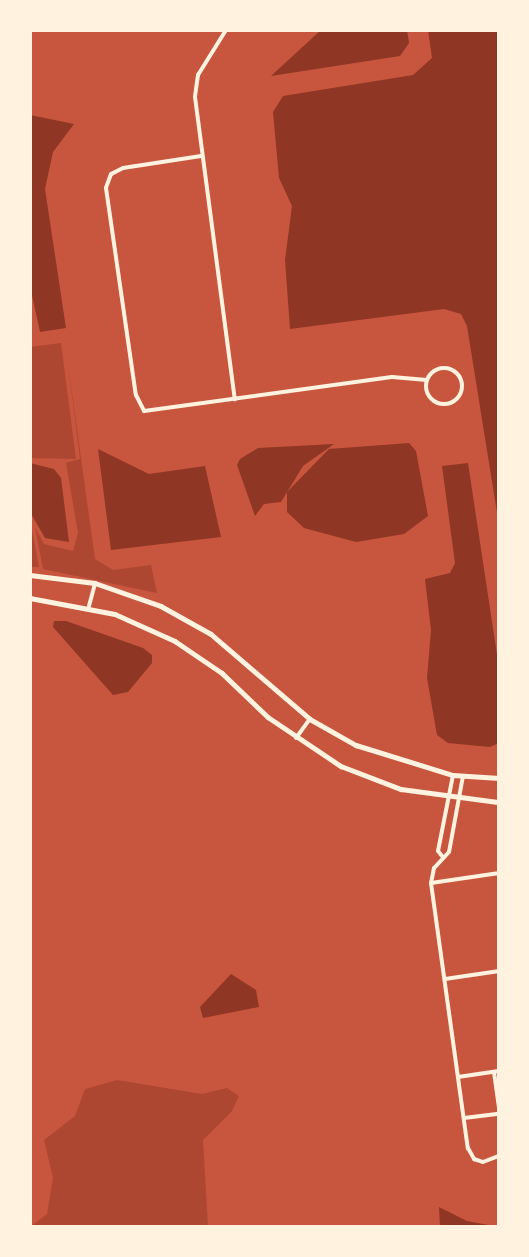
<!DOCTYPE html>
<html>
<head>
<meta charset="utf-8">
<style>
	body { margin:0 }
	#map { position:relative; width:529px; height:1257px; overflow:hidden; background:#c8553d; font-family:Lora,serif }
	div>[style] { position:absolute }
	.green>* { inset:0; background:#ae4732 }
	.water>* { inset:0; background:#8f3625 }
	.minor>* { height:4px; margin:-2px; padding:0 2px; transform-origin:2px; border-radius:2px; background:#fff3e0 }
	.minor>.ring { margin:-2px; padding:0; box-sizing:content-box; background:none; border:4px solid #fff3e0; border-radius:50% }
	.tertiary>* { height:4.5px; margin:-2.25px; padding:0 2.25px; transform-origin:2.25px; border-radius:2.25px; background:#fff3e0 }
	span { translate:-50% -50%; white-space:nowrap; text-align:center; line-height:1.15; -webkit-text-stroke:4.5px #fff3e0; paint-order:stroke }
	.frame { position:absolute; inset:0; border:32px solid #fff3e0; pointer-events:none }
</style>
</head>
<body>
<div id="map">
	<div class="green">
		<div style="clip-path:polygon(61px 343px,76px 459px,30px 458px,30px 347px)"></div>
		<div style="clip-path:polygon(68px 364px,95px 559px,113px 570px,151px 565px,157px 593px,43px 569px,35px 527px,44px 544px,73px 551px,78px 533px,66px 463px,80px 459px)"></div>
		<div style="clip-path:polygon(30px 520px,39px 567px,30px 567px)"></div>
		<div style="clip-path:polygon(117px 1080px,202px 1094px,227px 1088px,239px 1096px,232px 1111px,203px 1140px,208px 1227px,30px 1227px,47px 1214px,53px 1178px,44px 1140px,75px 1116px,85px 1089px)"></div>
	</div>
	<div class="water">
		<div style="clip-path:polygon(321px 30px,407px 30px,409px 43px,400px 56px,271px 76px)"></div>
		<div style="clip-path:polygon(428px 30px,499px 30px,499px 525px,467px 326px,461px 314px,444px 309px,290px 329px,285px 260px,292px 206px,279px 178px,273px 112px,283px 96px,413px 75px,432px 58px)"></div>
		<div style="clip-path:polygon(30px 115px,74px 124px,53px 152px,45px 189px,66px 328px,40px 332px,30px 286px)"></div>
		<div style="clip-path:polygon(409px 443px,416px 451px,428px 516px,404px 534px,356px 542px,304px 528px,287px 512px,287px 492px,329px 449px)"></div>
		<div style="clip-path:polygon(334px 444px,303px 466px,281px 502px,264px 504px,255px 516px,237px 465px,240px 459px,258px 448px)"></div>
		<div style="clip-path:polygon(98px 449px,149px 474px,205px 466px,221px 537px,111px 550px)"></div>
		<div style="clip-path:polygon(30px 463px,54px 469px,61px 478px,69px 542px,45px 538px,30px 512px)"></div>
		<div style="clip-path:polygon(468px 463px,499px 668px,499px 743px,490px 747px,448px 743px,437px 735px,427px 678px,431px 630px,425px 579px,450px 573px,455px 563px,442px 466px)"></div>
		<div style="clip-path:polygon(66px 621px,143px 648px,152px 655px,152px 663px,128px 692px,113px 695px,53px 627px,54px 621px)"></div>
		<div style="clip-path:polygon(231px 974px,256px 990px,259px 1007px,203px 1018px,200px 1007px)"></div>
		<div style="clip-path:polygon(439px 1207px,467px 1221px,499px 1227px,440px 1227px)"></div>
	</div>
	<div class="minor">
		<div style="left:226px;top:30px;width:53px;rotate:121.9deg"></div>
		<div style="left:198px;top:75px;width:22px;rotate:98deg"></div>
		<div style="left:195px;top:97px;width:305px;rotate:82.5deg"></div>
		<div style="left:201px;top:156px;width:79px;rotate:171.3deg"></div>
		<div style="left:123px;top:168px;width:13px;rotate:153deg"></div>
		<div style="left:111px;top:174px;width:15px;rotate:110deg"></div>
		<div style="left:106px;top:188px;width:209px;rotate:81.8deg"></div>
		<div style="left:136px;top:395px;width:18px;rotate:63deg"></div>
		<div style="left:144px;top:411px;width:250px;rotate:-7.8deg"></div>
		<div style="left:392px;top:377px;width:35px;rotate:5deg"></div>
		<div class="ring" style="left:426px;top:368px;width:32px;height:32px"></div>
		<div style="left:89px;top:606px;width:24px;rotate:-75deg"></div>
		<div style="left:296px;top:738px;width:24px;rotate:-54deg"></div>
		<div style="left:463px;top:776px;width:77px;rotate:100.4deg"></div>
		<div style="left:449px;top:852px;width:22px;rotate:133deg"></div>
		<div style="left:434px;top:868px;width:15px;rotate:101deg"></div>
		<div style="left:431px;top:883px;width:268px;rotate:82.1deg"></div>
		<div style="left:468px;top:1148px;width:13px;rotate:61deg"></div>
		<div style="left:474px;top:1159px;width:9px;rotate:18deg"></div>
		<div style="left:483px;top:1162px;width:17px;rotate:-21deg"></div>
		<div style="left:442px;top:856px;width:6px;rotate:-129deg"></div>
		<div style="left:438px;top:851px;width:77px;rotate:-78.8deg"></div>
		<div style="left:431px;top:883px;width:69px;rotate:-8.4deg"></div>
		<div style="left:445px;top:979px;width:55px;rotate:-8.4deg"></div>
		<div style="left:494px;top:1072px;width:35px;rotate:82deg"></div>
		<div style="left:458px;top:1077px;width:41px;rotate:-8.3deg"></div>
		<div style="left:464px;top:1118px;width:35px;rotate:-7deg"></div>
	</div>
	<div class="tertiary">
		<div style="left:30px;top:575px;width:65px;rotate:7deg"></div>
		<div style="left:95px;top:583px;width:70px;rotate:19.2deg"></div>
		<div style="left:161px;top:606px;width:57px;rotate:29.2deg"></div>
		<div style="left:211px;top:634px;width:130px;rotate:40.6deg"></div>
		<div style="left:310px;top:719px;width:53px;rotate:29.5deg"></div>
		<div style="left:356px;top:745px;width:102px;rotate:17.2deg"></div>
		<div style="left:453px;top:775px;width:46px;rotate:3.7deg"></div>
		<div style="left:30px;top:598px;width:86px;rotate:10.7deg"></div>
		<div style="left:115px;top:614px;width:66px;rotate:24.2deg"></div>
		<div style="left:175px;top:641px;width:57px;rotate:34.2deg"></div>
		<div style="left:222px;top:673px;width:64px;rotate:43.7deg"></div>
		<div style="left:268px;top:717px;width:88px;rotate:33.9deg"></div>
		<div style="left:341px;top:766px;width:64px;rotate:21deg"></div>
		<div style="left:401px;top:789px;width:99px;rotate:7.6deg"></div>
	</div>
	<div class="frame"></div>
</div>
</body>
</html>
